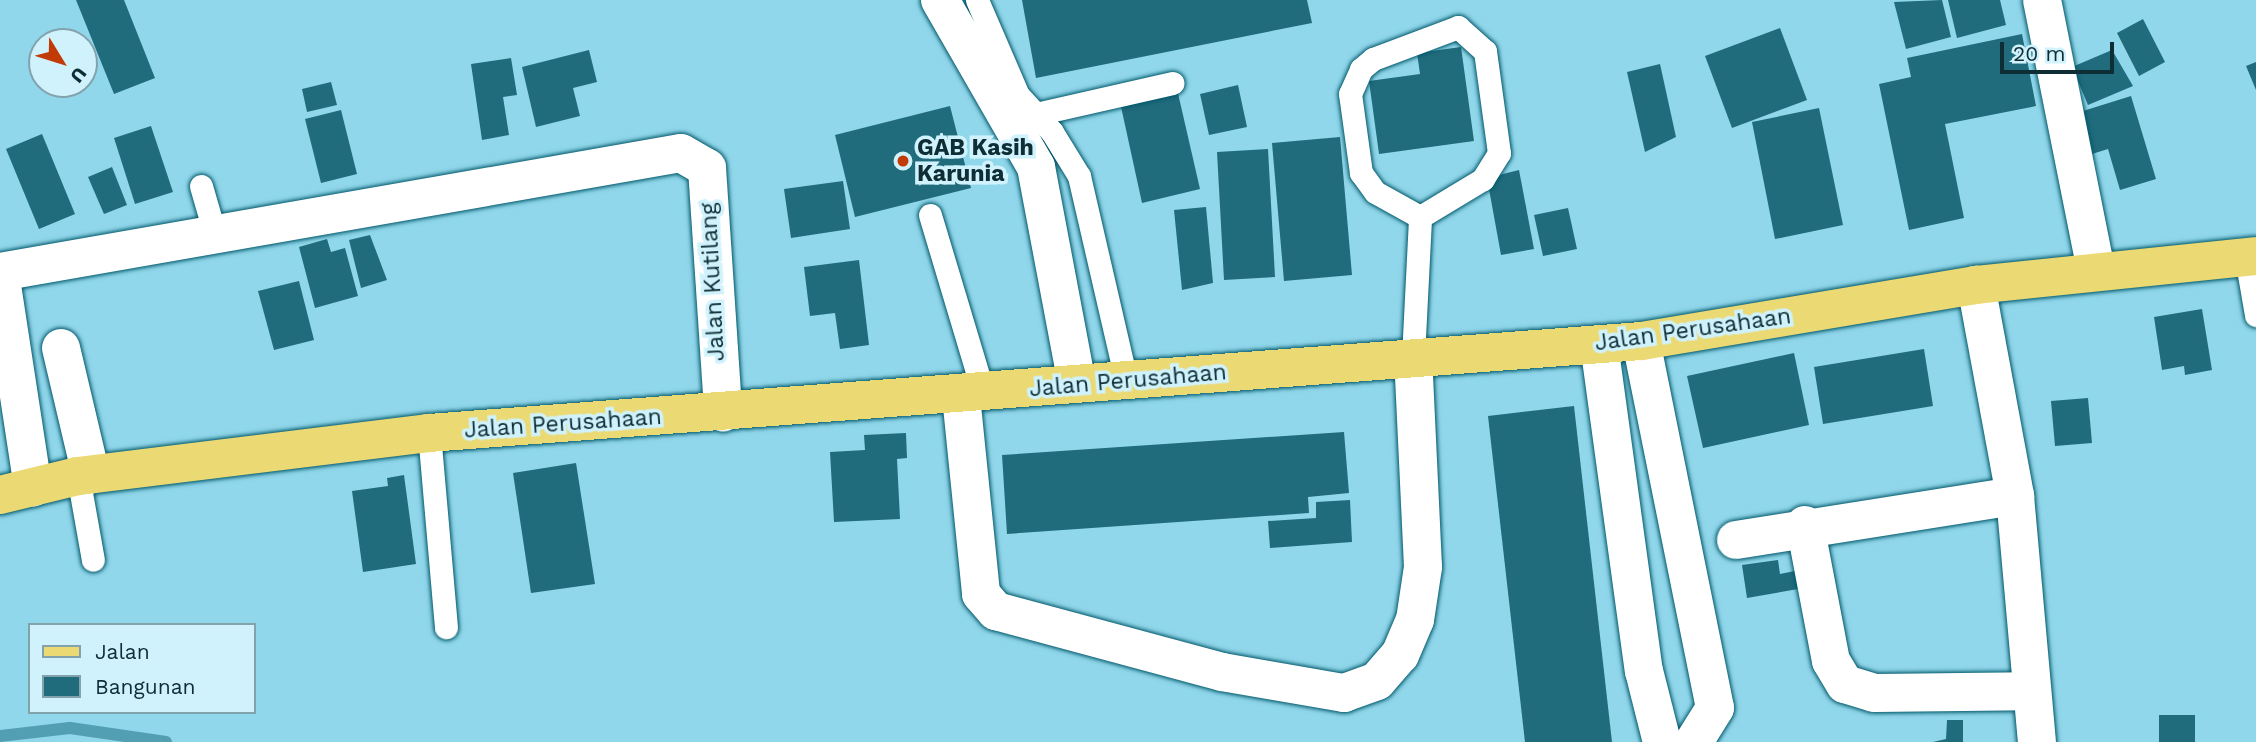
<!DOCTYPE html>
<html>
<head>
<meta charset="utf-8">
<style>
	body { margin:0 }
	#map { position:relative; width:2256px; height:742px; overflow:hidden; background:#90d7eb; font-family:"Work Sans",sans-serif }
	div>[style] { position:absolute }
	.stream>* { height:12px; margin:-6px; padding:0 6px; transform-origin:6px; border-radius:6px; background:#529fb4 }
	.building>* { inset:0; background:#206b7c }
	.roads { filter:drop-shadow(0 0 2px #00586a) drop-shadow(0 0 2px #00586a) }
	.lane>* { height:23px; margin:-11.5px; padding:0 11.5px; transform-origin:11.5px; border-radius:11.5px; background:#fff }
	.street>* { height:38px; margin:-19px; padding:0 19px; transform-origin:19px; border-radius:19px; background:#fff }
	.primary>* { height:38px; margin:-19px; padding:0 19px; transform-origin:19px; border-radius:19px; background:#ebd974 }
	.dots>* { width:19px; height:19px; translate:-50% -50%; box-sizing:border-box; border:4px solid #d0f2fc; border-radius:50% }
	span { translate:-50% -50%; white-space:nowrap; text-align:center; line-height:1.15; -webkit-text-stroke:7px #d0f2fc; paint-order:stroke }
	.poi-label { font-size:23px; color:#0f2d34; font-weight:700 }
	.left { translate:0 -50%; text-align:left }
	.street-label { font-size:23px; color:#0f2d34 }
	.legend { position:absolute; left:28px; top:623px; width:228px; height:91px; box-sizing:border-box; background:#d0f2fc; border:2px solid #83a3ac; margin:0; padding:9px 12px; list-style:none; font-size:21px; color:#0f2d34 }
	.legend li { display:flex; align-items:center; gap:14px; height:35px }
	.legend b { width:35px; border:2px solid #83a3ac }
	.north { position:absolute; left:28px; top:28px; width:70px; height:70px; box-sizing:border-box; background:#d0f2fc; border:2px solid #83a3ac; border-radius:50%; rotate:128deg; font-size:19px; font-weight:700; line-height:28px; text-align:center; color:#0f2d34 }
	.north::after { content:''; display:block; margin:auto; width:24px; height:32px; background:#c23a05; clip-path:polygon(50% 0,100% 100%,50% 72%,0 100%) }
	.scale { position:absolute; left:2000px; top:42px; width:114px; height:32px; box-sizing:border-box; border:4px solid #0f2d34; border-top:0; padding-left:9px; font-size:21px; line-height:24px; white-space:nowrap; color:#0f2d34; -webkit-text-stroke:5px #d0f2fc; paint-order:stroke }
</style>
</head>
<body>
<div id="map">
	<div class="stream">
		<div style="left:0;top:736px;width:70px;rotate:-6.5deg"></div>
		<div style="left:70px;top:728px;width:97px;rotate:8.3deg"></div>
	</div>
	<div class="building">
		<div style="clip-path:polygon(76px 0,124px 0,155px 78px,114px 94px)"></div>
		<div style="clip-path:polygon(1022px 0,1307px 0,1312px 23px,1036px 78px)"></div>
		<div style="clip-path:polygon(1942px 0,1951px 37px,1906px 49px,1894px 2px)"></div>
		<div style="clip-path:polygon(1948px 0,2000px 0,2006px 25px,1957px 38px)"></div>
		<div style="clip-path:polygon(2143px 19px,2165px 62px,2139px 76px,2117px 33px)"></div>
		<div style="clip-path:polygon(1780px 28px,1807px 100px,1732px 128px,1705px 56px)"></div>
		<div style="clip-path:polygon(2022px 34px,2036px 106px,1945px 124px,1964px 218px,1909px 230px,1879px 84px,1911px 77px,1907px 58px)"></div>
		<div style="clip-path:polygon(1461px 47px,1474px 141px,1379px 154px,1369px 81px,1420px 74px,1417px 53px)"></div>
		<div style="clip-path:polygon(589px 50px,597px 82px,573px 88px,580px 116px,536px 127px,522px 67px)"></div>
		<div style="clip-path:polygon(2112px 50px,2133px 86px,2088px 105px,2072px 67px)"></div>
		<div style="clip-path:polygon(511px 58px,517px 95px,503px 97px,509px 135px,482px 140px,471px 64px)"></div>
		<div style="clip-path:polygon(2256px 62px,2256px 90px,2246px 66px)"></div>
		<div style="clip-path:polygon(1660px 64px,1676px 137px,1645px 152px,1627px 72px)"></div>
		<div style="clip-path:polygon(331px 82px,337px 105px,307px 112px,302px 89px)"></div>
		<div style="clip-path:polygon(1238px 85px,1247px 127px,1209px 135px,1200px 94px)"></div>
		<div style="clip-path:polygon(1177px 89px,1200px 189px,1142px 203px,1120px 102px)"></div>
		<div style="clip-path:polygon(2131px 96px,2156px 179px,2120px 190px,2108px 149px,2079px 158px,2067px 116px)"></div>
		<div style="clip-path:polygon(950px 106px,971px 188px,855px 217px,835px 135px)"></div>
		<div style="clip-path:polygon(1819px 108px,1843px 225px,1775px 239px,1752px 122px)"></div>
		<div style="clip-path:polygon(341px 110px,357px 174px,321px 183px,305px 119px)"></div>
		<div style="clip-path:polygon(151px 126px,173px 192px,135px 204px,114px 138px)"></div>
		<div style="clip-path:polygon(42px 134px,75px 214px,39px 229px,6px 149px)"></div>
		<div style="clip-path:polygon(1340px 137px,1352px 275px,1284px 281px,1272px 143px)"></div>
		<div style="clip-path:polygon(1268px 149px,1275px 277px,1224px 280px,1217px 152px)"></div>
		<div style="clip-path:polygon(112px 167px,127px 205px,104px 214px,88px 177px)"></div>
		<div style="clip-path:polygon(1519px 170px,1534px 249px,1501px 255px,1487px 178px)"></div>
		<div style="clip-path:polygon(843px 181px,850px 229px,791px 238px,784px 189px)"></div>
		<div style="clip-path:polygon(1206px 207px,1213px 283px,1182px 290px,1174px 210px)"></div>
		<div style="clip-path:polygon(1568px 208px,1577px 249px,1543px 256px,1534px 215px)"></div>
		<div style="clip-path:polygon(370px 235px,387px 280px,361px 288px,349px 240px)"></div>
		<div style="clip-path:polygon(327px 239px,331px 252px,345px 248px,358px 296px,315px 308px,299px 247px)"></div>
		<div style="clip-path:polygon(859px 260px,869px 345px,840px 349px,835px 313px,810px 316px,804px 267px)"></div>
		<div style="clip-path:polygon(299px 281px,314px 340px,274px 350px,258px 291px)"></div>
		<div style="clip-path:polygon(2202px 309px,2212px 370px,2185px 375px,2184px 366px,2162px 370px,2154px 317px)"></div>
		<div style="clip-path:polygon(1924px 349px,1933px 406px,1823px 424px,1814px 367px)"></div>
		<div style="clip-path:polygon(1794px 353px,1809px 425px,1703px 448px,1687px 376px)"></div>
		<div style="clip-path:polygon(2088px 398px,2092px 443px,2055px 446px,2051px 401px)"></div>
		<div style="clip-path:polygon(1574px 406px,1612px 742px,1525px 742px,1488px 416px)"></div>
		<div style="clip-path:polygon(1344px 432px,1349px 493px,1308px 497px,1309px 513px,1007px 534px,1002px 455px)"></div>
		<div style="clip-path:polygon(906px 433px,907px 458px,897px 459px,900px 519px,834px 522px,830px 452px,865px 450px,864px 435px)"></div>
		<div style="clip-path:polygon(576px 463px,595px 584px,531px 593px,513px 473px)"></div>
		<div style="clip-path:polygon(404px 475px,416px 564px,363px 572px,352px 491px,388px 486px,387px 478px)"></div>
		<div style="clip-path:polygon(1350px 500px,1352px 542px,1270px 548px,1268px 521px,1316px 518px,1316px 502px)"></div>
		<div style="clip-path:polygon(1778px 560px,1780px 574px,1795px 571px,1798px 589px,1747px 598px,1742px 565px)"></div>
		<div style="clip-path:polygon(2159px 715px,2195px 715px,2195px 742px,2159px 742px)"></div>
		<div style="clip-path:polygon(1947px 720px,1963px 720px,1963px 742px,1933px 742px,1946px 739px)"></div>
	</div>
	<div class="roads">
		<div class="lane">
			<div style="left:977px;top:0;width:103px;rotate:66.7deg"></div>
			<div style="left:1018px;top:95px;width:50px;rotate:47.4deg"></div>
			<div style="left:1052px;top:132px;width:52px;rotate:58.5deg"></div>
			<div style="left:1079px;top:176px;width:209px;rotate:77deg"></div>
			<div style="left:1458px;top:27px;width:36px;rotate:42deg"></div>
			<div style="left:1485px;top:51px;width:103px;rotate:82.2deg"></div>
			<div style="left:1499px;top:153px;width:31px;rotate:122deg"></div>
			<div style="left:1483px;top:179px;width:74px;rotate:148.9deg"></div>
			<div style="left:1420px;top:217px;width:51px;rotate:-150.9deg"></div>
			<div style="left:1375px;top:192px;width:24px;rotate:-126deg"></div>
			<div style="left:1361px;top:173px;width:80px;rotate:-97.9deg"></div>
			<div style="left:1350px;top:94px;width:27px;rotate:-66deg"></div>
			<div style="left:1361px;top:69px;width:16px;rotate:-40deg"></div>
			<div style="left:1373px;top:59px;width:91px;rotate:-20.6deg"></div>
			<div style="left:1036px;top:114px;width:140px;rotate:-12.8deg"></div>
			<div style="left:201px;top:186px;width:47px;rotate:73.9deg"></div>
			<div style="left:930px;top:215px;width:188px;rotate:73.3deg"></div>
			<div style="left:2246px;top:257px;width:59px;rotate:80.2deg"></div>
			<div style="left:1413px;top:357px;width:140px;rotate:-87.1deg"></div>
			<div style="left:429px;top:433px;width:195px;rotate:85deg"></div>
			<div style="left:78px;top:476px;width:85px;rotate:79.9deg"></div>
		</div>
		<div class="street">
			<div style="left:940px;top:0;width:193px;rotate:60.1deg"></div>
			<div style="left:1036px;top:167px;width:220px;rotate:79.3deg"></div>
			<div style="left:2042px;top:0;width:275px;rotate:78.7deg"></div>
			<div style="left:0;top:272px;width:691px;rotate:-9.91deg"></div>
			<div style="left:681px;top:153px;width:30px;rotate:30deg"></div>
			<div style="left:707px;top:168px;width:245px;rotate:86.2deg"></div>
			<div style="left:0;top:272px;width:218px;rotate:81.3deg"></div>
			<div style="left:1976px;top:285px;width:215px;rotate:79.5deg"></div>
			<div style="left:2015px;top:496px;width:247px;rotate:84.9deg"></div>
			<div style="left:1641px;top:341px;width:374px;rotate:78.6deg"></div>
			<div style="left:1715px;top:708px;width:40px;rotate:122deg"></div>
			<div style="left:1599px;top:344px;width:330px;rotate:82.2deg"></div>
			<div style="left:1644px;top:671px;width:73px;rotate:75.8deg"></div>
			<div style="left:61px;top:348px;width:130px;rotate:76.7deg"></div>
			<div style="left:961px;top:396px;width:199px;rotate:84.2deg"></div>
			<div style="left:981px;top:594px;width:23px;rotate:49deg"></div>
			<div style="left:996px;top:611px;width:234px;rotate:15.1deg"></div>
			<div style="left:1222px;top:672px;width:124px;rotate:9.8deg"></div>
			<div style="left:1344px;top:693px;width:35px;rotate:-20deg"></div>
			<div style="left:1377px;top:681px;width:35px;rotate:-49deg"></div>
			<div style="left:1400px;top:655px;width:38px;rotate:-67deg"></div>
			<div style="left:1415px;top:620px;width:54px;rotate:-81.4deg"></div>
			<div style="left:1423px;top:567px;width:210px;rotate:-92.7deg"></div>
			<div style="left:1805px;top:525px;width:138px;rotate:79.2deg"></div>
			<div style="left:1831px;top:661px;width:27px;rotate:59deg"></div>
			<div style="left:1845px;top:684px;width:30px;rotate:17deg"></div>
			<div style="left:1874px;top:693px;width:154px;rotate:-0.7deg"></div>
			<div style="left:1736px;top:540px;width:282px;rotate:-9deg"></div>
		</div>
		<div class="primary">
			<div style="left:0;top:495px;width:80px;rotate:-13.7deg"></div>
			<div style="left:78px;top:476px;width:354px;rotate:-7deg"></div>
			<div style="left:429px;top:433px;width:1215px;rotate:-4.34deg"></div>
			<div style="left:1641px;top:341px;width:340px;rotate:-9.5deg"></div>
			<div style="left:1976px;top:285px;width:281px;rotate:-5.9deg"></div>
		</div>
	</div>
	<div class="dots">
		<div style="left:903px;top:161px;background:#c23a05"></div>
	</div>
	<div class="poi-label">
		<span class="left" style="left:917px;top:161px">GAB Kasih<br>Karunia</span>
	</div>
	<div class="street-label">
		<span style="left:713px;top:282px;rotate:-93deg">Jalan Kutilang</span>
		<span style="left:1693px;top:330px;rotate:-8deg">Jalan Perusahaan</span>
		<span style="left:1128px;top:381px;rotate:-5deg">Jalan Perusahaan</span>
		<span style="left:563px;top:424px;rotate:-4deg">Jalan Perusahaan</span>
	</div>
	<ul class="legend">
	<li><b style="height:9px;background:#ebd974"></b>Jalan</li>
	<li><b style="height:19px;background:#206b7c"></b>Bangunan</li>
	</ul>
	<div class="north">U</div>
	<div class="scale">20 m</div>
</div>
</body>
</html>
